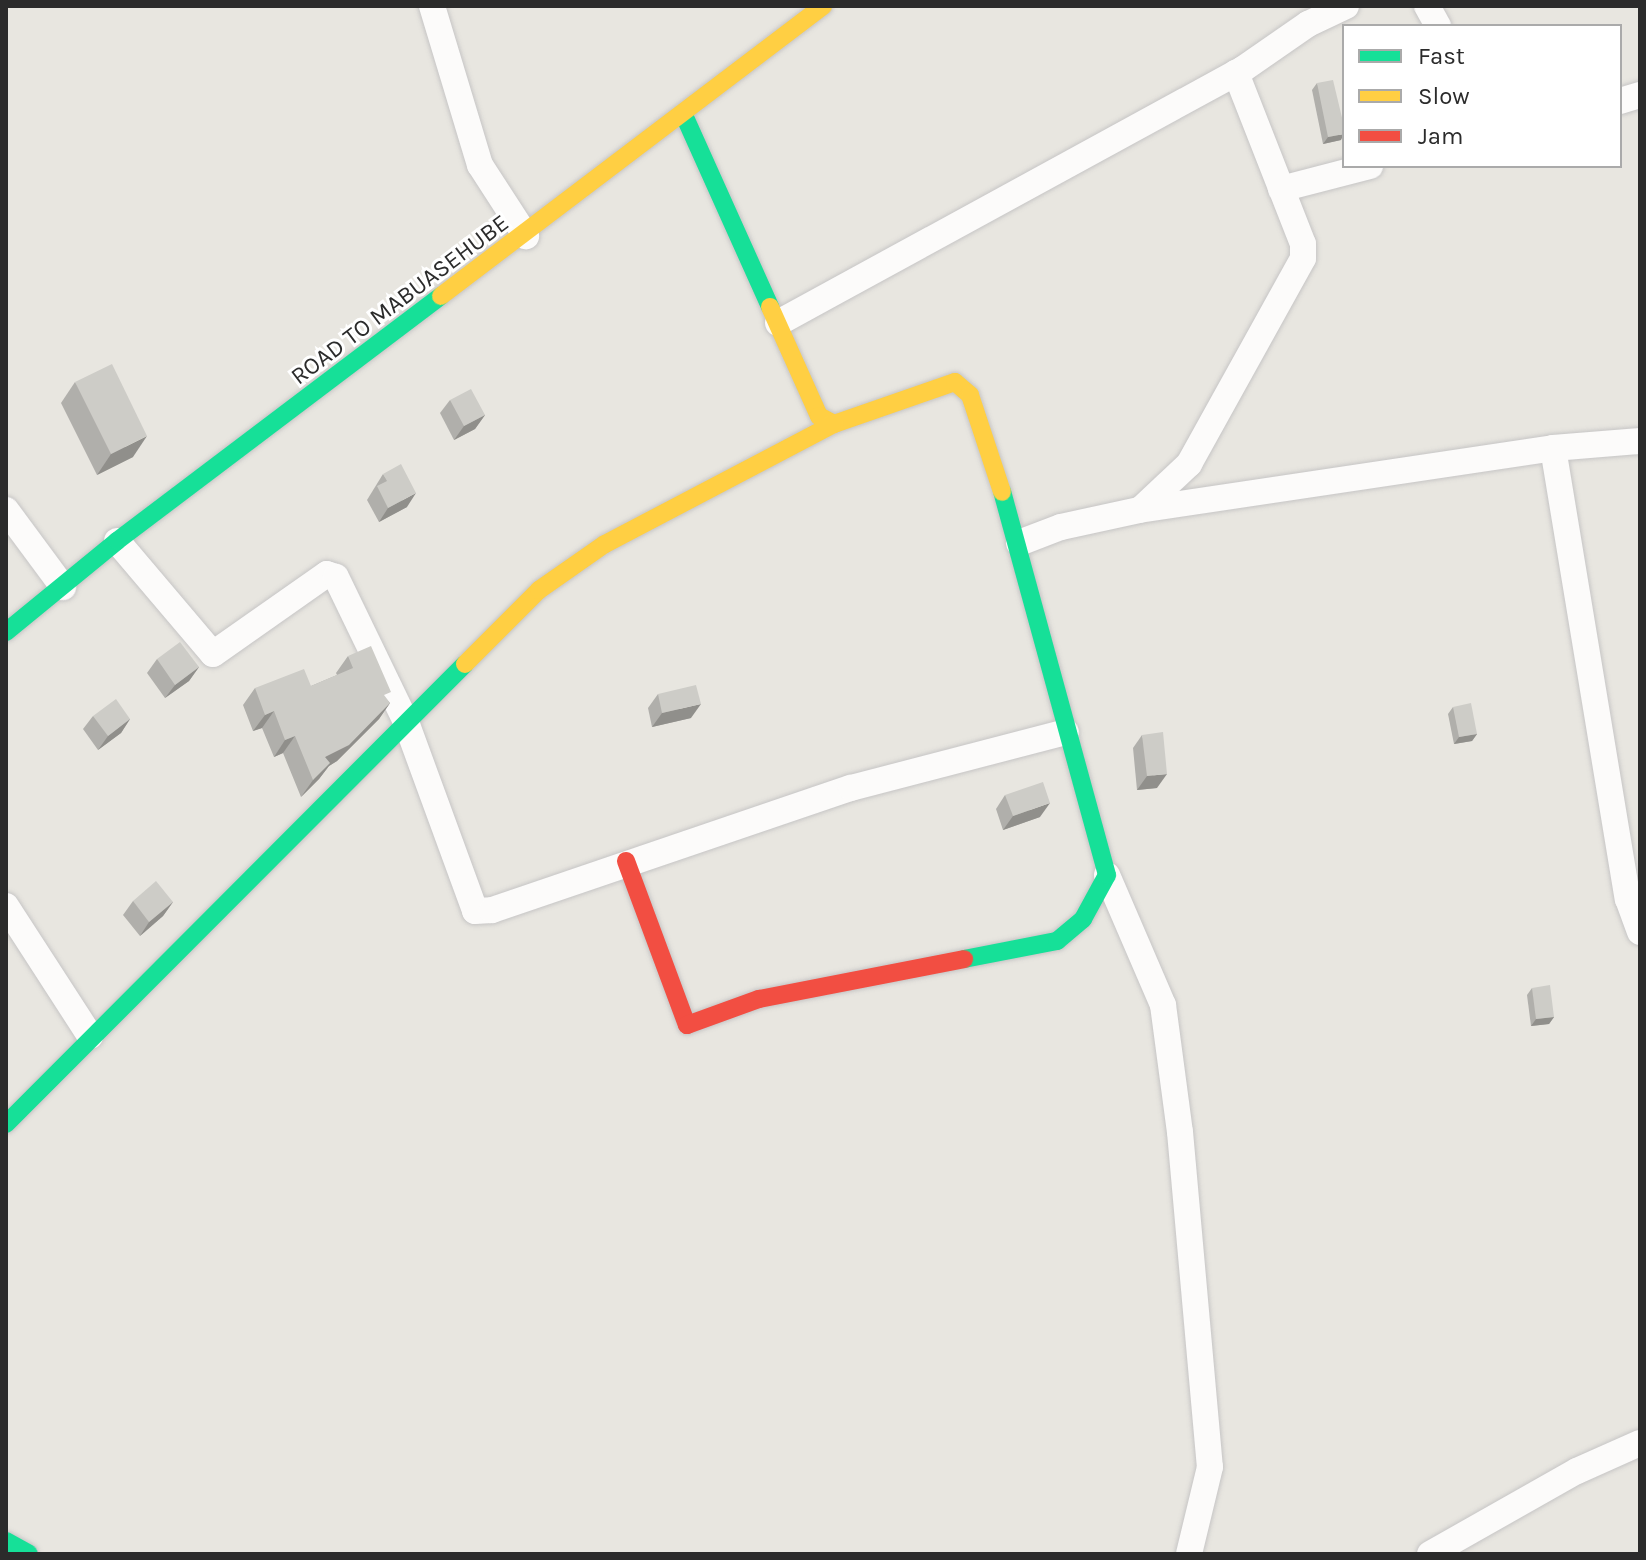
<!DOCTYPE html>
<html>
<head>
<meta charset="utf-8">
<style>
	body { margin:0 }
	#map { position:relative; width:1646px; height:1560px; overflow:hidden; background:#e8e6e0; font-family:Karla,sans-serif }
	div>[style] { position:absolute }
	.roads { filter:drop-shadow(0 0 2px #c6c5c5) drop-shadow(0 0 2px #c6c5c5) }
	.street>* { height:26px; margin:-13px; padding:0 13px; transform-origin:13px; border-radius:13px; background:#fcfbfa }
	.fast>* { height:18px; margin:-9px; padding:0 9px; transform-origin:9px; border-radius:9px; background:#16e098 }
	.slow>* { height:18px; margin:-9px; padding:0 9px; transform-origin:9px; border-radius:9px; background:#ffcf43 }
	.jam>* { height:18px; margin:-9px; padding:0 9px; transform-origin:9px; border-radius:9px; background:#f24e42 }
	.wall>* { inset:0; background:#b0afab }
	.shaded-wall>* { inset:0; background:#908f8b }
	.building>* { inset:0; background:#cdccc7 }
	span { translate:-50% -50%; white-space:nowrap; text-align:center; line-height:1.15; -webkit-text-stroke:6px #fff; paint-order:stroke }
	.street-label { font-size:24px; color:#2b2b2b }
	.frame { position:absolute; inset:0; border:8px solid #2b2b2b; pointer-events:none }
	.legend { position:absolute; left:1342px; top:24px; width:280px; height:144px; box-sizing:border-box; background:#fff; border:2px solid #aaa; margin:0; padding:10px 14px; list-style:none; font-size:24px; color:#2b2b2b }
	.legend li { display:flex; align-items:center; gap:16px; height:40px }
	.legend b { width:40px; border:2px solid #aaa }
</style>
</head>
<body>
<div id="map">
	<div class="roads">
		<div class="street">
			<div style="left:432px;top:6px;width:166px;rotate:73.2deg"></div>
			<div style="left:480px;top:165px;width:85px;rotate:57.1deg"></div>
			<div style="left:1427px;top:6px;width:23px;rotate:61deg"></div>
			<div style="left:1620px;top:101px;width:21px;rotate:-17deg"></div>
			<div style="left:1281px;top:189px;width:92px;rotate:-14.5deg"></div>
			<div style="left:778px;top:323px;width:530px;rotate:-28.64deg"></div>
			<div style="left:1243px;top:69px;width:79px;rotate:-34.7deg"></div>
			<div style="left:1308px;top:24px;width:42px;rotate:-25.3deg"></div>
			<div style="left:1553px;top:448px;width:457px;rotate:80.6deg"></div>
			<div style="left:1628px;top:899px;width:35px;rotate:70deg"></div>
			<div style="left:1141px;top:509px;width:66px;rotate:-43.2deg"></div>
			<div style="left:1189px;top:464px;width:235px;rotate:-61deg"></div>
			<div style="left:1303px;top:258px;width:14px;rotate:-90deg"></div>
			<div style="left:1303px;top:244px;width:184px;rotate:-111.4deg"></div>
			<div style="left:6px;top:510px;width:96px;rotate:53.5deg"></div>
			<div style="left:117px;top:541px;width:148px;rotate:49.7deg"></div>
			<div style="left:213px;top:654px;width:139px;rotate:-35.1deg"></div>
			<div style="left:327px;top:574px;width:9px;rotate:18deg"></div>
			<div style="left:336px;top:577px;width:161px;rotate:64.2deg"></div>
			<div style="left:406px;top:722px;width:201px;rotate:69.9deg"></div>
			<div style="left:475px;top:911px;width:17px;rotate:-3deg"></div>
			<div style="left:492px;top:910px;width:379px;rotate:-18.8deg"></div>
			<div style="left:851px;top:788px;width:222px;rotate:-14.6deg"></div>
			<div style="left:1019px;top:543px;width:45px;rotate:-20.9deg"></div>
			<div style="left:1061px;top:527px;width:80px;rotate:-12.3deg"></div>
			<div style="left:1139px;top:510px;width:419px;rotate:-8.5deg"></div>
			<div style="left:1553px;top:448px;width:87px;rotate:-4.6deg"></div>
			<div style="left:1107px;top:875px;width:142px;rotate:66.7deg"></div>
			<div style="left:1163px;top:1005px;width:128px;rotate:82.4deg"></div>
			<div style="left:1180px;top:1132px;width:336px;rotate:84.9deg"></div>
			<div style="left:1210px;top:1467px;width:89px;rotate:103.6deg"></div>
			<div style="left:6px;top:906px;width:155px;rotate:57.1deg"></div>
			<div style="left:1430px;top:1554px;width:169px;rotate:-29.5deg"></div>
			<div style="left:1577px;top:1471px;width:69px;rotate:-24deg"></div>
		</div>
		<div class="fast">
			<div style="left:683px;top:113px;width:213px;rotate:65.8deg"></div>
			<div style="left:6px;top:632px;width:144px;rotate:-39.3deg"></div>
			<div style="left:117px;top:541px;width:406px;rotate:-37.1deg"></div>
			<div style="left:964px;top:959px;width:95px;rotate:-11deg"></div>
			<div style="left:1057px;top:941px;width:34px;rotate:-40deg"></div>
			<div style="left:1083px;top:919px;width:50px;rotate:-61.4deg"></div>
			<div style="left:1107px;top:875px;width:397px;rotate:-105.3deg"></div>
			<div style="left:6px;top:1124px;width:650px;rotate:-45.06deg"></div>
			<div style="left:6px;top:1541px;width:26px;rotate:29deg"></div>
		</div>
		<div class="slow">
			<div style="left:441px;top:296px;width:480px;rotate:-37.2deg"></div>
			<div style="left:770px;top:307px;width:120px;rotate:65.8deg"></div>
			<div style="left:819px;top:416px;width:17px;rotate:28deg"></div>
			<div style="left:834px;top:424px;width:128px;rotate:-19.1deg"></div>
			<div style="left:955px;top:382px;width:20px;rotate:41deg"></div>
			<div style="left:970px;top:395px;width:102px;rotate:71.7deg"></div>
			<div style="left:465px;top:664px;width:105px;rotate:-45deg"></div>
			<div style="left:539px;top:590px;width:80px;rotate:-34.9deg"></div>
			<div style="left:605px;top:544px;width:259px;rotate:-27.7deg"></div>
		</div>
		<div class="jam">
			<div style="left:626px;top:861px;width:175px;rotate:69.6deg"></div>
			<div style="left:687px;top:1025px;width:77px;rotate:-19.9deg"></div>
			<div style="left:759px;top:999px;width:209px;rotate:-11deg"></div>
		</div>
	</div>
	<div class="wall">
		<div style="clip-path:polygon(1317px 83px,1341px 140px,1323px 144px,1312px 90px)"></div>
		<div style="clip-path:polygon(75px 382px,133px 457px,97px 475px,61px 403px)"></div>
		<div style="clip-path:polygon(450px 400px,485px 415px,475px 429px,454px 440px,440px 413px)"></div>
		<div style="clip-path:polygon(383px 474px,407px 507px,379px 522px,367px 500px)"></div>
		<div style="clip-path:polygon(348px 656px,390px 703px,379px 719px,337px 761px,329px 766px,319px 779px,301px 797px,283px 753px,274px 757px,262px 728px,253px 731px,243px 705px,255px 688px,311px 686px,337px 675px,336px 673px)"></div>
		<div style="clip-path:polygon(157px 659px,199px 667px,189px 681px,165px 698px,147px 673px)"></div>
		<div style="clip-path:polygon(658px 694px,691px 718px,652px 727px,648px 708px)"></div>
		<div style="clip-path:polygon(1453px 707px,1477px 734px,1472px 741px,1454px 744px,1448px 714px)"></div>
		<div style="clip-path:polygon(93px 716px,130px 719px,121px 733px,98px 750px,83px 729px)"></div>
		<div style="clip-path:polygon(1142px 735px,1157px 788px,1137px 790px,1133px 748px)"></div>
		<div style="clip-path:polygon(1005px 795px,1040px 817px,1003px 830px,996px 809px)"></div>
		<div style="clip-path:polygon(133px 901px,173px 902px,163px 916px,140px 936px,123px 915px)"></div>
		<div style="clip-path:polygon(1532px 988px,1554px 1017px,1549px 1024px,1531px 1026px,1527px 995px)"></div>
	</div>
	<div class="shaded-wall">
		<div style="clip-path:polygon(1344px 134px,1341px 140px,1323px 144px,1328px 137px)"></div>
		<div style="clip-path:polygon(485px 415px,475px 429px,454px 440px,464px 426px)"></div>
		<div style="clip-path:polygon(147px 436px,133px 457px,97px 475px,111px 454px)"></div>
		<div style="clip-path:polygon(416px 493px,407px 507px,379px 522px,388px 508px)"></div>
		<div style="clip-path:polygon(199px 667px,189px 681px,165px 698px,175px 685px)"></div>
		<div style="clip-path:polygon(390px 703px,379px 719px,337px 761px,329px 766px,319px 779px,301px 797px,313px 780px,325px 757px)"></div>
		<div style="clip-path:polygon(701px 704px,691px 718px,652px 727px,662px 713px)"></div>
		<div style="clip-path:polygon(274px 711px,262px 728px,253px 731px,265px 715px)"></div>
		<div style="clip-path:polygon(130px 719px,121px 733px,98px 750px,108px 736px)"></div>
		<div style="clip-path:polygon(1477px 734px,1472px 741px,1454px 744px,1459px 737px)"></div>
		<div style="clip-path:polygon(295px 736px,283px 753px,274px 757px,285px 740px)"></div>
		<div style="clip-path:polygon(1167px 774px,1157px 788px,1137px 790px,1147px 776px)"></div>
		<div style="clip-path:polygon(1050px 803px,1040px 817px,1003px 830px,1013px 816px)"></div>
		<div style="clip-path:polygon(173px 902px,163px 916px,140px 936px,149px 922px)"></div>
		<div style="clip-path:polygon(1554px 1017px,1549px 1024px,1531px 1026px,1536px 1019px)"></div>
	</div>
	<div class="building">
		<div style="clip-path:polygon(1333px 80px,1344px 126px,1344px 134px,1328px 137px,1317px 83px)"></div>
		<div style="clip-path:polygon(112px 364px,147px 436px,111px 454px,75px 382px)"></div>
		<div style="clip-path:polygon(471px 389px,485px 415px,464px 426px,450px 400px)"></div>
		<div style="clip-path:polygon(401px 464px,416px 493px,388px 508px,377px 486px,387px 481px,383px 474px)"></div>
		<div style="clip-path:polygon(180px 642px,199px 667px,175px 685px,157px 659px)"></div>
		<div style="clip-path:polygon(371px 646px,391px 692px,384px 695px,390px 703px,349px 745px,325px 757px,330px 763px,313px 780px,295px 736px,285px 740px,274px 711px,265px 715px,255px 688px,304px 669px,311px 686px,353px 668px,348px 656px)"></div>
		<div style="clip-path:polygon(696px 685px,701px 704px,662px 713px,658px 694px)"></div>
		<div style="clip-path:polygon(116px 699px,130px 719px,108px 736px,93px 716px)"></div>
		<div style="clip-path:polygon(1471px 703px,1477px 734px,1459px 737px,1453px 707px)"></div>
		<div style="clip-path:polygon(1163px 732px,1167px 774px,1147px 776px,1142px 735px)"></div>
		<div style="clip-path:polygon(1043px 782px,1050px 803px,1013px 816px,1005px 795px)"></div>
		<div style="clip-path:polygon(156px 881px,173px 902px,149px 922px,133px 901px)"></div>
		<div style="clip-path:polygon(1550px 985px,1554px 1017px,1536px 1019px,1532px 988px)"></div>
	</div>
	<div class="street-label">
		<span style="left:400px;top:300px;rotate:-37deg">ROAD TO MABUASEHUBE</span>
	</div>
	<div class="frame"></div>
	<ul class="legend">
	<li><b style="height:10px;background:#16e098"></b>Fast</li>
	<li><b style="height:10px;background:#ffcf43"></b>Slow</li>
	<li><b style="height:10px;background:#f24e42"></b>Jam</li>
	</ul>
</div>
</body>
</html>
